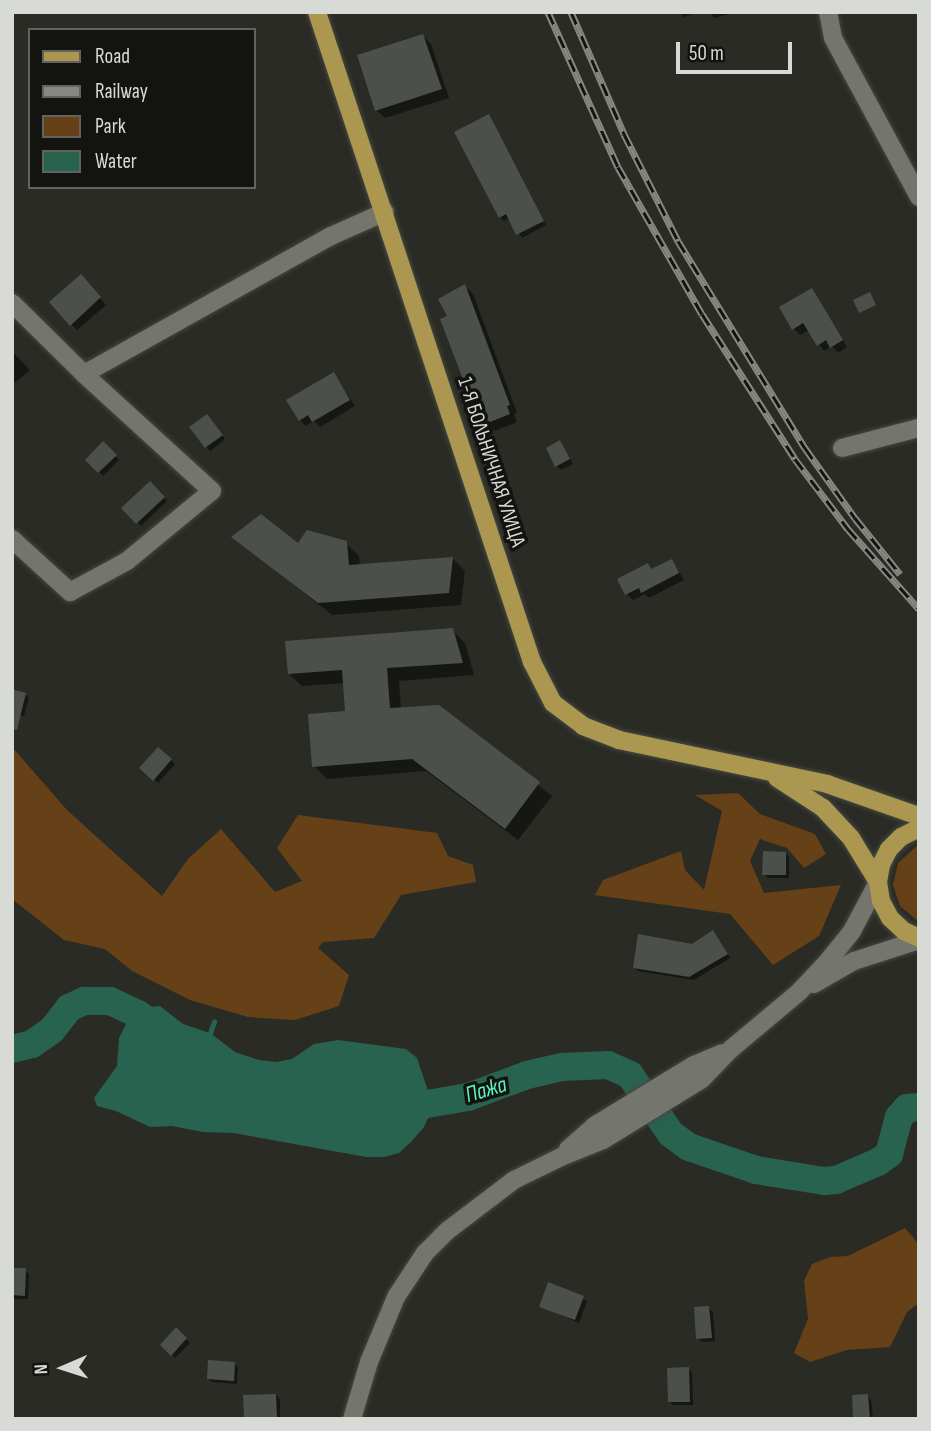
<!DOCTYPE html>
<html>
<head>
<meta charset="utf-8">
<style>
	body { margin:0 }
	#map { position:relative; width:931px; height:1431px; overflow:hidden; background:#2a2b24; font-family:"Sofia Sans Condensed",sans-serif }
	div>[style] { position:absolute }
	.green>* { inset:0; background:#664117 }
	.water>* { inset:0; background:#28634f }
	.shadow>* { inset:0; background:#0007 }
	.stream>* { height:4.5px; margin:-2.25px; padding:0 2.25px; transform-origin:2.25px; border-radius:2.25px; background:#28634f }
	.river>* { height:28px; margin:-14px; padding:0 14px; transform-origin:14px; border-radius:14px; background:#28634f }
	.building>* { inset:0; background:#4b514a }
	.roads { filter:drop-shadow(0 0 2px #454741) drop-shadow(0 0 2px #454741) }
	.minor>* { height:18px; margin:-9px; padding:0 9px; transform-origin:9px; border-radius:9px; background:#74766d }
	.major>* { height:18px; margin:-9px; padding:0 9px; transform-origin:9px; border-radius:9px; background:#ab9750 }
	.rail>* { height:7px; margin-top:-3.5px; transform-origin:0; background:repeating-linear-gradient(90deg,#131310 0 13px,#868882 0 26px); box-sizing:border-box; border-block:2px solid #868882 }
	span { translate:-50% -50%; white-space:nowrap; text-align:center; line-height:1.15; -webkit-text-stroke:7px #131310; paint-order:stroke }
	.street-label { font-size:21px; color:#d8dad5 }
	.water-label { font-size:23px; color:#5af4c3; font-style:italic }
	.frame { position:absolute; inset:0; border:14px solid #d8dad5; pointer-events:none }
	.legend { position:absolute; left:28px; top:28px; width:228px; height:161px; box-sizing:border-box; background:#131310; border:2px solid #62635f; margin:0; padding:9px 12px; list-style:none; font-size:21px; color:#d8dad5 }
	.legend li { display:flex; align-items:center; gap:14px; height:35px }
	.legend b { width:35px; border:2px solid #62635f }
	.north { position:absolute; left:28px; top:1333px; width:70px; height:70px; -webkit-text-stroke:5px #131310; paint-order:stroke; rotate:267deg; font-size:19px; font-weight:700; line-height:28px; text-align:center; color:#d8dad5 }
	.north::after { content:''; display:block; margin:auto; width:24px; height:32px; background:#d8dad5; clip-path:polygon(50% 0,100% 100%,50% 72%,0 100%) }
	.scale { position:absolute; left:676px; top:42px; width:116px; height:32px; box-sizing:border-box; border:4px solid #d8dad5; border-top:0; padding-left:9px; font-size:21px; line-height:24px; white-space:nowrap; color:#d8dad5; -webkit-text-stroke:5px #131310; paint-order:stroke }
</style>
</head>
<body>
<div id="map">
	<div class="green">
		<div style="clip-path:polygon(12px 747px,67px 810px,162px 896px,188px 859px,221px 829px,275px 892px,302px 881px,277px 848px,298px 815px,437px 833px,448px 856px,473px 865px,476px 882px,401px 895px,374px 938px,323px 942px,318px 948px,349px 975px,339px 1006px,295px 1020px,248px 1017px,190px 1000px,132px 971px,105px 949px,64px 940px,12px 899px)"></div>
		<div style="clip-path:polygon(738px 793px,760px 814px,815px 834px,826px 854px,804px 868px,787px 848px,760px 839px,750px 861px,764px 893px,841px 885px,819px 936px,773px 965px,730px 914px,595px 895px,603px 880px,681px 851px,685px 870px,704px 890px,722px 811px,695px 795px)"></div>
		<div style="clip-path:polygon(919px 844px,919px 922px,900px 906px,893px 885px,898px 863px)"></div>
		<div style="clip-path:polygon(905px 1228px,916px 1241px,919px 1250px,919px 1303px,907px 1312px,890px 1347px,847px 1350px,810px 1362px,794px 1353px,808px 1319px,804px 1281px,812px 1264px,830px 1257px,848px 1256px)"></div>
	</div>
	<div class="water">
		<div style="clip-path:polygon(160px 1006px,183px 1024px,210px 1033px,235px 1052px,259px 1060px,276px 1062px,292px 1059px,314px 1044px,338px 1040px,406px 1049px,417px 1058px,432px 1103px,431px 1111px,424px 1127px,411px 1142px,399px 1153px,384px 1157px,366px 1157px,234px 1133px,203px 1132px,172px 1126px,150px 1127px,116px 1111px,97px 1106px,94px 1098px,117px 1066px,119px 1038px,126px 1024px,149px 1007px)"></div>
	</div>
	<div class="shadow">
		<div style="clip-path:polygon(679px 12px,699px 12px,683px 17px)"></div>
		<div style="clip-path:polygon(709px 12px,735px 12px,715px 18px)"></div>
		<div style="clip-path:polygon(423px 36px,431px 44px,449px 98px,385px 118px,376px 110px)"></div>
		<div style="clip-path:polygon(489px 116px,546px 225px,522px 238px,510px 218px,504px 221px,500px 217px)"></div>
		<div style="clip-path:polygon(87px 283px,106px 305px,77px 330px,71px 324px)"></div>
		<div style="clip-path:polygon(465px 286px,473px 294px,517px 413px,514px 414px,517px 422px,495px 431px,478px 415px,449px 317px)"></div>
		<div style="clip-path:polygon(811px 290px,847px 347px,838px 353px,832px 346px,824px 351px,809px 330px,800px 335px,794px 329px)"></div>
		<div style="clip-path:polygon(12px 351px,30px 370px,12px 385px)"></div>
		<div style="clip-path:polygon(334px 374px,355px 406px,320px 427px,314px 421px,306px 426px,300px 420px)"></div>
		<div style="clip-path:polygon(211px 420px,225px 439px,210px 451px,206px 447px)"></div>
		<div style="clip-path:polygon(560px 442px,573px 464px,561px 470px,557px 466px)"></div>
		<div style="clip-path:polygon(103px 444px,119px 460px,103px 476px,87px 460px)"></div>
		<div style="clip-path:polygon(150px 483px,167px 501px,141px 526px,124px 508px)"></div>
		<div style="clip-path:polygon(233px 537px,298px 545px,346px 543px,359px 556px,360px 566px,453px 559px,465px 571px,461px 605px,332px 615px)"></div>
		<div style="clip-path:polygon(672px 561px,684px 580px,649px 598px,645px 594px,633px 600px,627px 594px,648px 566px,653px 571px)"></div>
		<div style="clip-path:polygon(452px 630px,465px 643px,474px 675px,399px 681px,401px 709px,438px 706px,552px 796px,518px 840px,426px 771px,327px 779px,314px 766px,347px 713px,344px 683px,302px 686px,289px 674px)"></div>
		<div style="clip-path:polygon(25px 695px,29px 698px,24px 716px,12px 715px)"></div>
		<div style="clip-path:polygon(159px 749px,175px 764px,158px 783px,142px 768px)"></div>
		<div style="clip-path:polygon(786px 853px,789px 857px,789px 878px,768px 878px,764px 874px)"></div>
		<div style="clip-path:polygon(717px 936px,730px 958px,694px 980px,638px 971px,634px 967px)"></div>
		<div style="clip-path:polygon(12px 1270px,25px 1270px,29px 1274px,28px 1299px,12px 1299px)"></div>
		<div style="clip-path:polygon(549px 1284px,587px 1301px,579px 1323px,541px 1306px)"></div>
		<div style="clip-path:polygon(709px 1308px,713px 1312px,715px 1341px,702px 1342px,698px 1338px)"></div>
		<div style="clip-path:polygon(176px 1330px,190px 1343px,175px 1358px,162px 1345px)"></div>
		<div style="clip-path:polygon(234px 1364px,238px 1367px,237px 1384px,212px 1382px,208px 1379px)"></div>
		<div style="clip-path:polygon(689px 1369px,692px 1373px,693px 1405px,673px 1405px,669px 1401px)"></div>
		<div style="clip-path:polygon(276px 1395px,280px 1399px,280px 1419px,245px 1417px)"></div>
		<div style="clip-path:polygon(867px 1396px,871px 1400px,873px 1419px,855px 1419px)"></div>
	</div>
	<div class="stream">
		<div style="left:210px;top:1033px;width:12px;rotate:-70deg"></div>
	</div>
	<div class="river">
		<div style="left:12px;top:1049px;width:21px;rotate:-14deg"></div>
		<div style="left:32px;top:1044px;width:24px;rotate:-35deg"></div>
		<div style="left:52px;top:1030px;width:28px;rotate:-52deg"></div>
		<div style="left:69px;top:1008px;width:17px;rotate:-25deg"></div>
		<div style="left:84px;top:1001px;width:26px"></div>
		<div style="left:110px;top:1001px;width:31px;rotate:25deg"></div>
		<div style="left:138px;top:1014px;width:36px;rotate:34deg"></div>
		<div style="left:394px;top:1107px;width:10px;rotate:6deg"></div>
		<div style="left:404px;top:1108px;width:65px;rotate:-9.8deg"></div>
		<div style="left:468px;top:1097px;width:63px;rotate:-20.4deg"></div>
		<div style="left:527px;top:1075px;width:36px;rotate:-13deg"></div>
		<div style="left:562px;top:1067px;width:46px;rotate:-2.5deg"></div>
		<div style="left:608px;top:1065px;width:24px;rotate:24deg"></div>
		<div style="left:630px;top:1075px;width:72px;rotate:55.2deg"></div>
		<div style="left:671px;top:1134px;width:22px;rotate:36deg"></div>
		<div style="left:689px;top:1147px;width:71px;rotate:18.9deg"></div>
		<div style="left:756px;top:1170px;width:69px;rotate:9.2deg"></div>
		<div style="left:824px;top:1181px;width:12px;rotate:-5deg"></div>
		<div style="left:836px;top:1180px;width:46px;rotate:-23.2deg"></div>
		<div style="left:878px;top:1162px;width:14px;rotate:-36deg"></div>
		<div style="left:889px;top:1154px;width:38px;rotate:-75deg"></div>
		<div style="left:899px;top:1117px;width:12px;rotate:-48deg"></div>
		<div style="left:907px;top:1108px;width:12px;rotate:-5deg"></div>
	</div>
	<div class="building">
		<div style="clip-path:polygon(423px 34px,442px 89px,375px 111px,357px 55px)"></div>
		<div style="clip-path:polygon(489px 114px,544px 221px,516px 235px,506px 214px,499px 218px,454px 132px)"></div>
		<div style="clip-path:polygon(81px 274px,101px 297px,70px 326px,49px 302px)"></div>
		<div style="clip-path:polygon(465px 284px,510px 405px,507px 406px,510px 414px,485px 424px,482px 414px,477px 416px,440px 319px,447px 316px,438px 299px)"></div>
		<div style="clip-path:polygon(812px 288px,843px 340px,830px 348px,826px 340px,817px 346px,803px 323px,792px 330px,779px 307px)"></div>
		<div style="clip-path:polygon(870px 292px,876px 305px,859px 313px,853px 300px)"></div>
		<div style="clip-path:polygon(334px 372px,350px 400px,312px 422px,308px 415px,299px 421px,286px 400px)"></div>
		<div style="clip-path:polygon(207px 414px,223px 435px,205px 448px,189px 427px)"></div>
		<div style="clip-path:polygon(560px 440px,570px 459px,555px 467px,546px 448px)"></div>
		<div style="clip-path:polygon(103px 441px,117px 455px,98px 473px,85px 460px)"></div>
		<div style="clip-path:polygon(150px 481px,165px 497px,136px 524px,121px 508px)"></div>
		<div style="clip-path:polygon(261px 514px,298px 543px,307px 530px,347px 541px,349px 565px,453px 557px,449px 593px,318px 603px,231px 537px)"></div>
		<div style="clip-path:polygon(672px 559px,679px 573px,641px 593px,639px 588px,625px 595px,617px 579px,648px 563px,651px 569px)"></div>
		<div style="clip-path:polygon(453px 628px,463px 663px,387px 668px,390px 708px,439px 705px,540px 782px,505px 829px,412px 759px,312px 767px,308px 714px,345px 711px,342px 670px,288px 674px,285px 641px)"></div>
		<div style="clip-path:polygon(12px 689px,26px 693px,17px 730px,12px 729px)"></div>
		<div style="clip-path:polygon(158px 747px,172px 759px,153px 781px,139px 768px)"></div>
		<div style="clip-path:polygon(763px 851px,786px 852px,786px 875px,762px 875px)"></div>
		<div style="clip-path:polygon(713px 930px,728px 954px,689px 977px,633px 968px,638px 934px,692px 944px)"></div>
		<div style="clip-path:polygon(12px 1268px,26px 1268px,25px 1296px,12px 1295px)"></div>
		<div style="clip-path:polygon(548px 1282px,584px 1296px,575px 1320px,539px 1307px)"></div>
		<div style="clip-path:polygon(709px 1306px,712px 1338px,696px 1339px,694px 1307px)"></div>
		<div style="clip-path:polygon(176px 1327px,187px 1338px,171px 1356px,160px 1345px)"></div>
		<div style="clip-path:polygon(208px 1360px,235px 1362px,234px 1381px,207px 1379px)"></div>
		<div style="clip-path:polygon(689px 1367px,690px 1402px,668px 1402px,667px 1368px)"></div>
		<div style="clip-path:polygon(276px 1394px,277px 1417px,244px 1418px,243px 1395px)"></div>
		<div style="clip-path:polygon(868px 1394px,870px 1419px,853px 1419px,852px 1395px)"></div>
	</div>
	<div class="roads">
		<div class="minor">
			<div style="left:828px;top:12px;width:26px;rotate:79deg"></div>
			<div style="left:833px;top:38px;width:181px;rotate:61.6deg"></div>
			<div style="left:12px;top:303px;width:101px;rotate:44.6deg"></div>
			<div style="left:84px;top:374px;width:283px;rotate:-29.2deg"></div>
			<div style="left:331px;top:236px;width:59px;rotate:-24deg"></div>
			<div style="left:842px;top:448px;width:80px;rotate:-14.6deg"></div>
			<div style="left:12px;top:539px;width:79px;rotate:42.4deg"></div>
			<div style="left:70px;top:592px;width:65px;rotate:-28.5deg"></div>
			<div style="left:127px;top:561px;width:110px;rotate:-39.5deg"></div>
			<div style="left:212px;top:491px;width:173px;rotate:-137.6deg"></div>
			<div style="left:814px;top:984px;width:46px;rotate:-29.9deg"></div>
			<div style="left:854px;top:961px;width:68px;rotate:-17.9deg"></div>
			<div style="left:568px;top:1149px;width:35px;rotate:-41deg"></div>
			<div style="left:594px;top:1126px;width:117px;rotate:-31.4deg"></div>
			<div style="left:694px;top:1065px;width:30px;rotate:-23deg"></div>
			<div style="left:352px;top:1419px;width:59px;rotate:-73.4deg"></div>
			<div style="left:369px;top:1362px;width:70px;rotate:-67.4deg"></div>
			<div style="left:396px;top:1297px;width:53px;rotate:-56.6deg"></div>
			<div style="left:425px;top:1253px;width:31px;rotate:-45deg"></div>
			<div style="left:447px;top:1231px;width:84px;rotate:-37.3deg"></div>
			<div style="left:514px;top:1180px;width:52px;rotate:-26.1deg"></div>
			<div style="left:561px;top:1157px;width:45px;rotate:-22deg"></div>
			<div style="left:603px;top:1140px;width:116px;rotate:-31.6deg"></div>
			<div style="left:702px;top:1079px;width:42px;rotate:-46deg"></div>
			<div style="left:731px;top:1049px;width:89px;rotate:-40deg"></div>
			<div style="left:799px;top:992px;width:42px;rotate:-46.9deg"></div>
			<div style="left:828px;top:961px;width:38px;rotate:-51deg"></div>
			<div style="left:852px;top:931px;width:55px;rotate:-62deg"></div>
		</div>
		<div class="major">
			<div style="left:317px;top:12px;width:685px;rotate:71.7deg"></div>
			<div style="left:532px;top:662px;width:46px;rotate:62.9deg"></div>
			<div style="left:553px;top:703px;width:38px;rotate:37deg"></div>
			<div style="left:583px;top:726px;width:39px;rotate:21deg"></div>
			<div style="left:619px;top:740px;width:213px;rotate:11.9deg"></div>
			<div style="left:827px;top:784px;width:97px;rotate:19.2deg"></div>
			<div style="left:777px;top:778px;width:55px;rotate:33.1deg"></div>
			<div style="left:823px;top:808px;width:41px;rotate:47deg"></div>
			<div style="left:851px;top:838px;width:52px;rotate:58.5deg"></div>
			<div style="left:919px;top:828px;width:20px;rotate:153deg"></div>
			<div style="left:901px;top:837px;width:17px;rotate:135deg"></div>
			<div style="left:889px;top:849px;width:18px;rotate:117deg"></div>
			<div style="left:881px;top:865px;width:17px;rotate:100deg"></div>
			<div style="left:878px;top:882px;width:19px;rotate:81deg"></div>
			<div style="left:881px;top:901px;width:19px;rotate:62deg"></div>
			<div style="left:890px;top:918px;width:19px;rotate:43deg"></div>
			<div style="left:904px;top:931px;width:17px;rotate:25deg"></div>
		</div>
	</div>
	<div class="rail">
		<div style="left:548px;top:12px;width:170px;rotate:65.7deg"></div>
		<div style="left:618px;top:167px;width:169px;rotate:60.3deg"></div>
		<div style="left:702px;top:314px;width:172px;rotate:57.3deg"></div>
		<div style="left:795px;top:459px;width:88px;rotate:52.9deg"></div>
		<div style="left:848px;top:529px;width:107px;rotate:48.4deg"></div>
		<div style="left:571px;top:12px;width:133px;rotate:66.5deg"></div>
		<div style="left:624px;top:134px;width:120px;rotate:63.2deg"></div>
		<div style="left:678px;top:241px;width:243px;rotate:58.5deg"></div>
		<div style="left:805px;top:448px;width:86px;rotate:54.5deg"></div>
		<div style="left:855px;top:518px;width:72px;rotate:51.2deg"></div>
	</div>
	<div class="street-label">
		<span style="left:491px;top:462px;rotate:72deg">1-Я БОЛЬНИЧНАЯ УЛИЦА</span>
	</div>
	<div class="water-label">
		<span style="left:486px;top:1090px;rotate:-16deg">Пажа</span>
	</div>
	<div class="frame"></div>
	<ul class="legend">
	<li><b style="height:9px;background:#ab9750"></b>Road</li>
	<li><b style="height:9px;background:#868882"></b>Railway</li>
	<li><b style="height:19px;background:#664117"></b>Park</li>
	<li><b style="height:19px;background:#28634f"></b>Water</li>
	</ul>
	<div class="north">N</div>
	<div class="scale">50 m</div>
</div>
</body>
</html>
